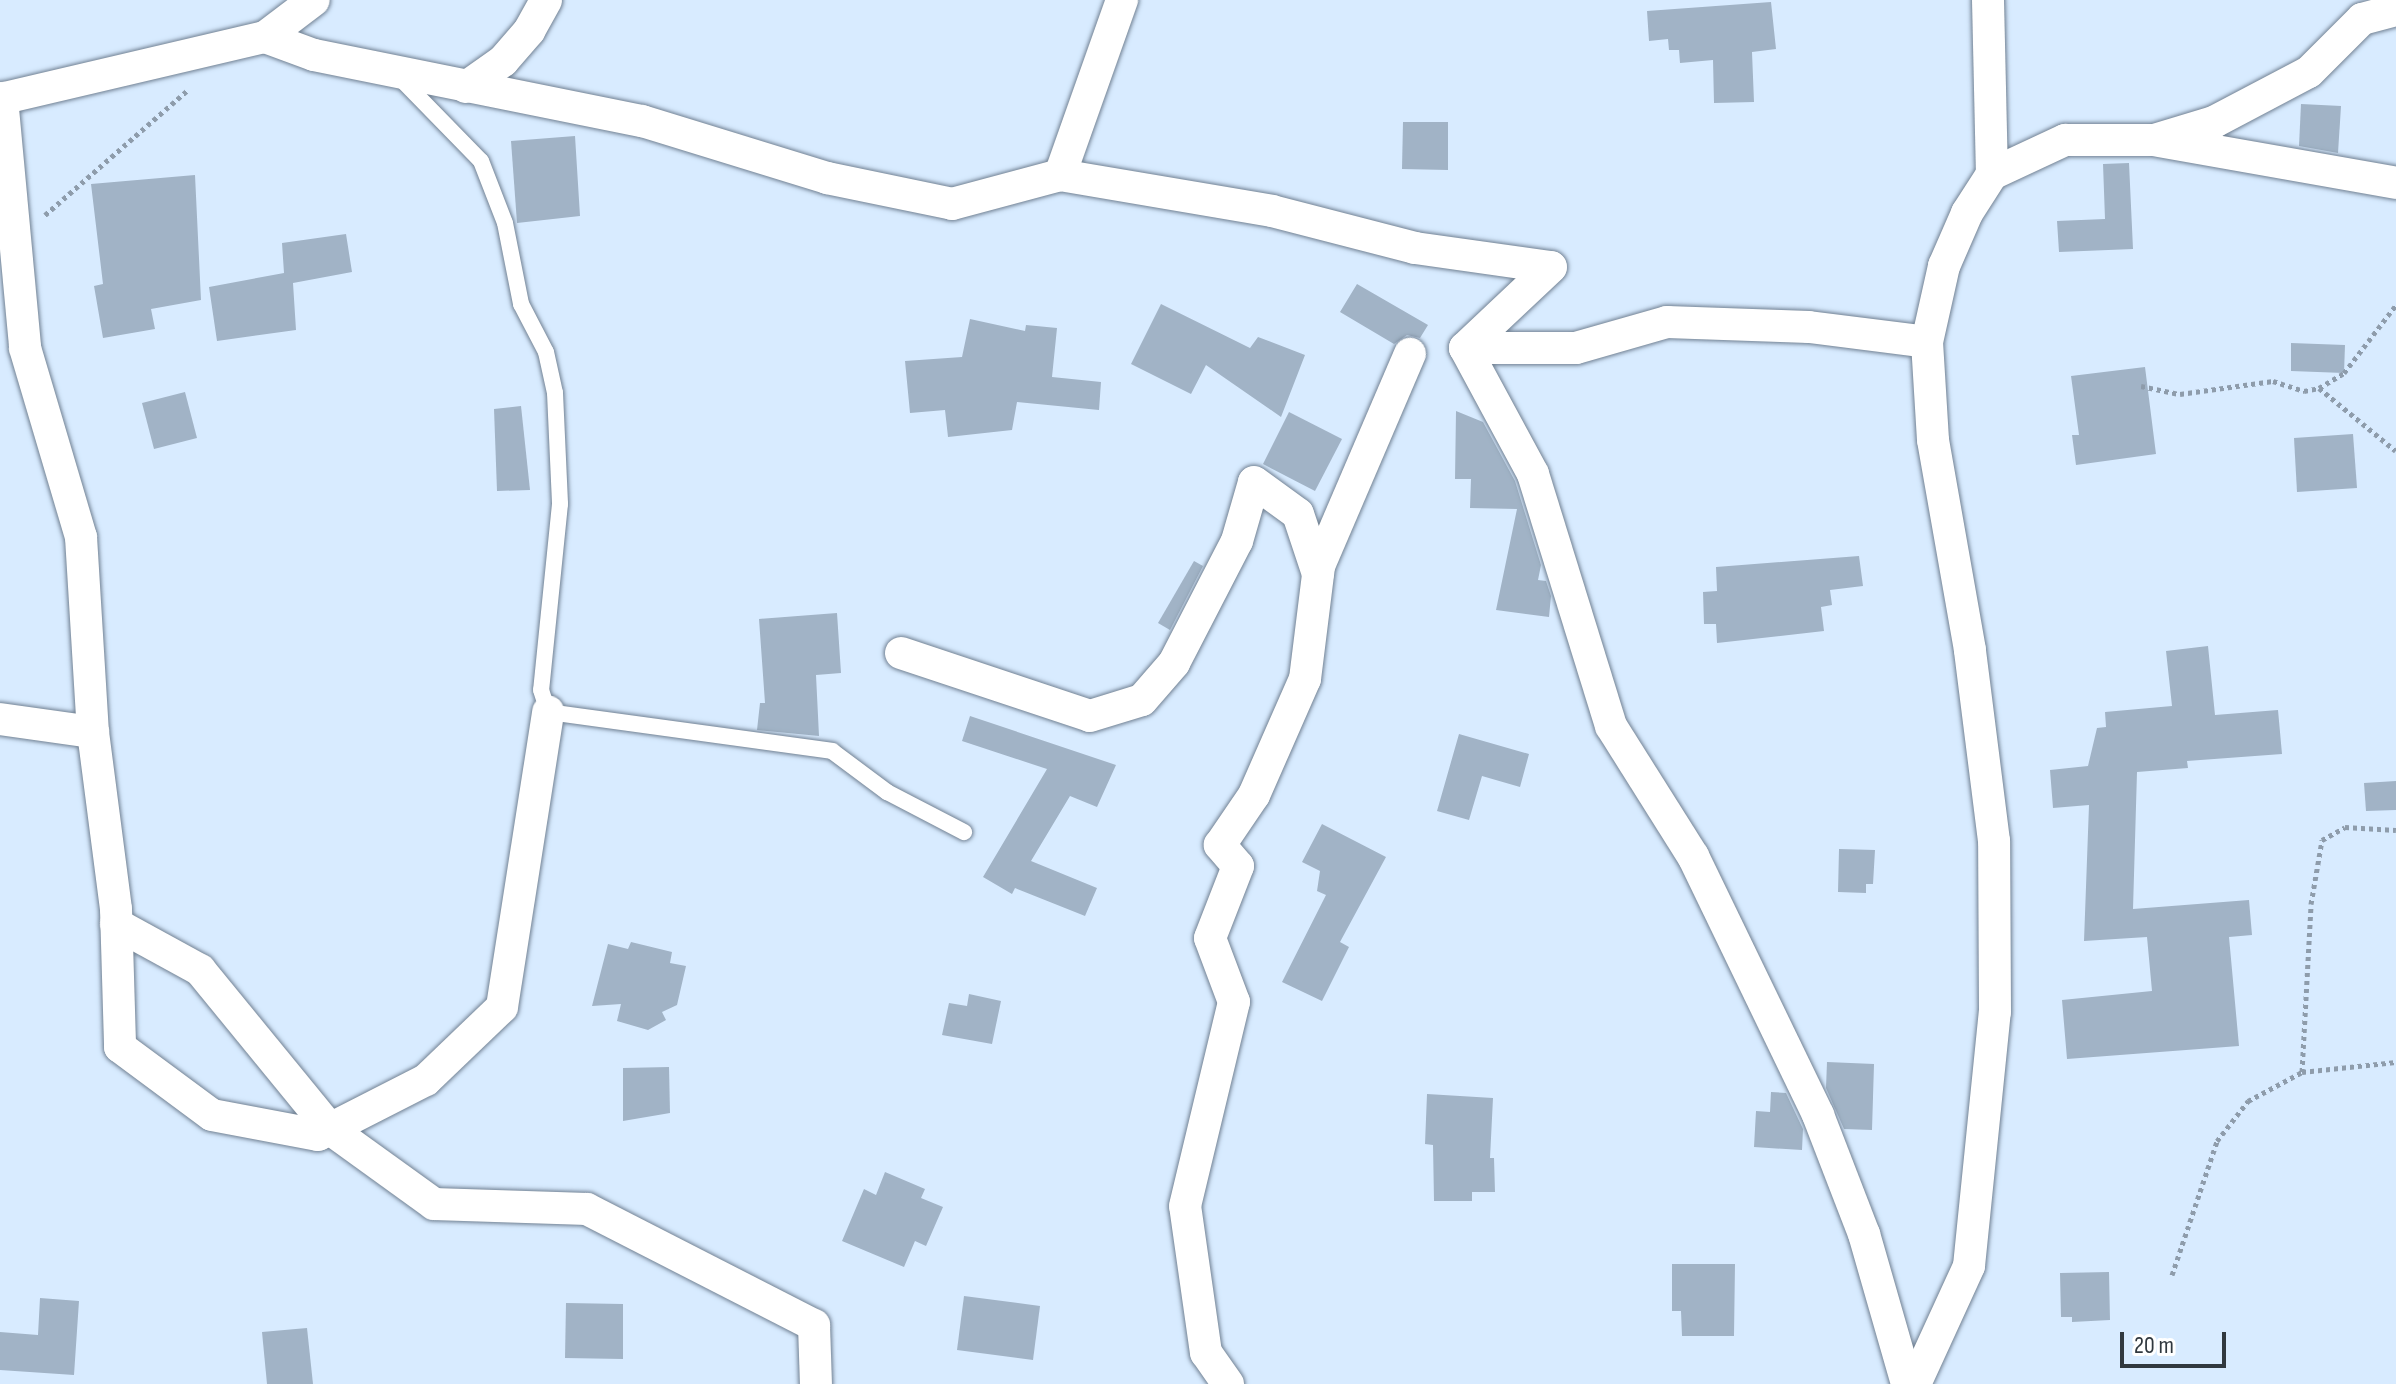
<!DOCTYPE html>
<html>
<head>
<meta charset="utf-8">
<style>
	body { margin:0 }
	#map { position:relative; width:2396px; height:1384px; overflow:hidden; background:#d8ebff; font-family:"Sofia Sans Condensed",sans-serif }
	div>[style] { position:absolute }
	.building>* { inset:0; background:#a1b3c6 }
	.path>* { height:5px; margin-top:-2.5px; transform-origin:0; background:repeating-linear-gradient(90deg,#8e9cab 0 4px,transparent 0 8px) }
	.roads { filter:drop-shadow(0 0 2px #718193) drop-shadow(0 0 2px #718193) }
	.service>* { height:16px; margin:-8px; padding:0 8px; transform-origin:8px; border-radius:8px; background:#fff }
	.minor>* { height:32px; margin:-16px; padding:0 16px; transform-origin:16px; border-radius:16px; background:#fff }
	span { translate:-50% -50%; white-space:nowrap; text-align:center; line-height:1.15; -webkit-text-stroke:7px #fff; paint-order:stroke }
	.scale { position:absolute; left:2120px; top:1332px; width:106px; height:36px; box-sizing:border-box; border:4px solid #30383f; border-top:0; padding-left:10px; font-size:24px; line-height:28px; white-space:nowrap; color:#30383f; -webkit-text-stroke:6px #fff; paint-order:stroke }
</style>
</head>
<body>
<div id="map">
	<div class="building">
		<div style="clip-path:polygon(1771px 2px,1776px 49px,1752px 52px,1754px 102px,1714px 103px,1713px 60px,1680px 63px,1679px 50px,1669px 50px,1668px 39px,1649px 41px,1647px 11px)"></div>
		<div style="clip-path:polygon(2301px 104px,2341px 106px,2338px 153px,2299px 146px)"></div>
		<div style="clip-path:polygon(1403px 122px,1448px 122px,1448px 170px,1402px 169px)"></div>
		<div style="clip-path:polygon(575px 136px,580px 216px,517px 223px,511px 141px)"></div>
		<div style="clip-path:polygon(2129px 163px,2133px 249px,2059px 252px,2057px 221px,2105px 219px,2103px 164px)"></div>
		<div style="clip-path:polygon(195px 175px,201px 300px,151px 309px,155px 329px,103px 338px,94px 286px,103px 284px,91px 184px)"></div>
		<div style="clip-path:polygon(346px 234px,352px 272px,293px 283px,296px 330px,217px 341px,209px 287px,284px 273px,282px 243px)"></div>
		<div style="clip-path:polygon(1357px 284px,1428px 325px,1420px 338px,1407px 335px,1394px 344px,1340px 312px)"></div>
		<div style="clip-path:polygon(1161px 304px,1250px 348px,1258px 337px,1305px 355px,1281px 417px,1206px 365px,1191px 394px,1131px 364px)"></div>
		<div style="clip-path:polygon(970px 319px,1025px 331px,1026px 325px,1057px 328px,1052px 377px,1101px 382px,1099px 410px,1017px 402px,1012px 430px,948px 437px,945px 410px,910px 413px,905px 361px,962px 357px)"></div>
		<div style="clip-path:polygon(2291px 343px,2345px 345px,2344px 373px,2291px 371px)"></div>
		<div style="clip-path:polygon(2145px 367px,2156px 454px,2076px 465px,2072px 435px,2079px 435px,2071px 376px)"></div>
		<div style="clip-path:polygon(185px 392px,197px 438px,154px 449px,142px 403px)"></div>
		<div style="clip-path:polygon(521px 406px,530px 490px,497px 491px,494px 409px)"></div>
		<div style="clip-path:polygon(1456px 411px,1483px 422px,1515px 481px,1541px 565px,1538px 580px,1546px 581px,1551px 596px,1549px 617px,1496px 610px,1517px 509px,1470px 508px,1471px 479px,1455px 479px)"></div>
		<div style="clip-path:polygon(1289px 412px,1342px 439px,1315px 491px,1263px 464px)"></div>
		<div style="clip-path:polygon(2353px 434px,2357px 488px,2297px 492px,2294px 438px)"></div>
		<div style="clip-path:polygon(1859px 556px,1863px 586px,1830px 590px,1832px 605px,1821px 607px,1824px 631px,1717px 643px,1716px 624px,1704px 624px,1703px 592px,1717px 591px,1716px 567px)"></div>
		<div style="clip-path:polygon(1194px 561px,1203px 566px,1170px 630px,1158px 623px)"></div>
		<div style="clip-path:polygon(837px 613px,841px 673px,816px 675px,819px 736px,757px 730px,760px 703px,765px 703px,759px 619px)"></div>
		<div style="clip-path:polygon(2208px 646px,2215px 715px,2278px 710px,2282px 754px,2187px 761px,2188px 768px,2137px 772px,2133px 909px,2249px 900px,2252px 935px,2229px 937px,2239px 1046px,2067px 1059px,2062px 1000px,2152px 991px,2147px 937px,2084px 941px,2089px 805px,2053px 808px,2050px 770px,2088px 766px,2097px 728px,2106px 727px,2105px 712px,2172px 706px,2166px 651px)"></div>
		<div style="clip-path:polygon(970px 716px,1116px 765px,1097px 807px,1070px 796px,1031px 861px,1097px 888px,1085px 916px,1015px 888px,1012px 894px,983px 877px,1047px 769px,962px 741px)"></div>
		<div style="clip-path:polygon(1459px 734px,1529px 754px,1520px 787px,1482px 776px,1469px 820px,1437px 811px)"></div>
		<div style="clip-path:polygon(2396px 781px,2396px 810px,2366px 811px,2364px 783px)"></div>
		<div style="clip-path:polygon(1322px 824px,1386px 857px,1340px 942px,1349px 947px,1322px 1001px,1282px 982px,1326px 895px,1317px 891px,1320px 871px,1302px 862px)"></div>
		<div style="clip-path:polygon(1839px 849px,1875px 850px,1873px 884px,1866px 884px,1866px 893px,1838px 892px)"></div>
		<div style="clip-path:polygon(631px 942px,672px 952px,670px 963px,686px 966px,677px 1005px,662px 1012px,666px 1020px,648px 1030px,617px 1021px,621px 1004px,592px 1006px,608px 944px,628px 949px)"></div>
		<div style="clip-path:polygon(969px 994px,1001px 1001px,992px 1044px,942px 1035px,949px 1003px,967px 1006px)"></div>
		<div style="clip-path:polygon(1827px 1062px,1874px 1064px,1872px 1130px,1844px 1129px,1826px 1088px)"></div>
		<div style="clip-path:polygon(669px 1067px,670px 1113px,623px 1121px,623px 1068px)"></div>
		<div style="clip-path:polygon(1771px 1092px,1786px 1093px,1803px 1129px,1802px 1150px,1754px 1147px,1756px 1111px,1770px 1112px)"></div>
		<div style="clip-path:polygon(1427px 1094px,1493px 1098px,1490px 1158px,1494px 1158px,1495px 1192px,1472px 1192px,1472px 1201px,1434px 1201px,1433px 1145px,1425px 1144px)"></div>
		<div style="clip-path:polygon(885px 1172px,925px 1189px,921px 1198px,943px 1207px,926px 1246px,915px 1241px,904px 1267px,842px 1241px,864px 1189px,876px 1195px)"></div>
		<div style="clip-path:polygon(1672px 1264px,1735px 1264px,1734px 1336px,1682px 1336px,1681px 1311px,1672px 1311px)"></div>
		<div style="clip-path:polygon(2109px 1272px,2110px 1320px,2072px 1322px,2072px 1317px,2061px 1317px,2060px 1273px)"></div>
		<div style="clip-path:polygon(964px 1296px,1040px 1306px,1033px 1360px,957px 1350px)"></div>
		<div style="clip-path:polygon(40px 1298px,79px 1301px,74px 1375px,0 1370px,0 1332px,38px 1335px)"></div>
		<div style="clip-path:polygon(566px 1303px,623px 1304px,623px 1359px,565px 1358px)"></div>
		<div style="clip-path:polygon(307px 1328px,313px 1384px,267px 1384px,262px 1332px)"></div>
	</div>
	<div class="path">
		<div style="left:45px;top:215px;width:190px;rotate:-41.2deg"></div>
		<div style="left:2141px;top:386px;width:40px;rotate:12deg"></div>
		<div style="left:2180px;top:394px;width:94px;rotate:-8deg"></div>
		<div style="left:2273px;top:381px;width:33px;rotate:18deg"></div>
		<div style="left:2304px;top:391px;width:15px;rotate:-11deg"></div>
		<div style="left:2319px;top:388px;width:29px;rotate:-31deg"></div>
		<div style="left:2344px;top:373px;width:86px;rotate:-52.6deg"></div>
		<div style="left:2319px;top:388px;width:99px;rotate:39.3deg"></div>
		<div style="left:2302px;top:1072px;width:95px;rotate:-6.1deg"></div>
		<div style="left:2172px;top:1275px;width:141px;rotate:-71.4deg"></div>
		<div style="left:2217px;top:1141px;width:51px;rotate:-52.2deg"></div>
		<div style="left:2248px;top:1101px;width:61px;rotate:-28.2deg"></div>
		<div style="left:2302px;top:1072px;width:168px;rotate:-86.9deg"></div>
		<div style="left:2311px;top:904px;width:65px;rotate:-80.2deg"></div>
		<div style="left:2322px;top:840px;width:26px;rotate:-29deg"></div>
		<div style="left:2345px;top:827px;width:51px;rotate:3.4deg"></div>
	</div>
	<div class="roads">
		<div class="service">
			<div style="left:399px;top:77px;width:117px;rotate:45.7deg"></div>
			<div style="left:481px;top:161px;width:66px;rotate:68.8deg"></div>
			<div style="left:505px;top:223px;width:83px;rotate:78.8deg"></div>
			<div style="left:521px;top:304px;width:54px;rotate:62.5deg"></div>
			<div style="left:546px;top:352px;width:42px;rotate:77.6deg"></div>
			<div style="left:555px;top:393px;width:111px;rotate:87.4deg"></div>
			<div style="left:560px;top:504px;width:187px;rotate:95.8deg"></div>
			<div style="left:541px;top:690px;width:23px;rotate:72deg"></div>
			<div style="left:548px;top:712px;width:287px;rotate:7.8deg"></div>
			<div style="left:832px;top:751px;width:69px;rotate:36.7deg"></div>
			<div style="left:887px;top:792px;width:87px;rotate:27.5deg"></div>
		</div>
		<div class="minor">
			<div style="left:1988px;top:0;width:174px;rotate:88.7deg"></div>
			<div style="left:265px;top:37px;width:52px;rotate:20.2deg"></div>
			<div style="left:314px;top:55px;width:335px;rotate:11.4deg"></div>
			<div style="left:642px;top:121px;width:194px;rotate:17.1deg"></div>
			<div style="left:827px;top:178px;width:128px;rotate:11.7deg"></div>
			<div style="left:952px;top:204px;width:112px;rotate:-15deg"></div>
			<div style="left:1060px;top:175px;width:215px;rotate:9.6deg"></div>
			<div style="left:1272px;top:211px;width:148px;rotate:14.5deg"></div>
			<div style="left:1415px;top:248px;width:137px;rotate:8deg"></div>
			<div style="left:1551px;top:267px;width:118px;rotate:136.7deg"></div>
			<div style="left:466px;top:87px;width:45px;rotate:-35.1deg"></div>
			<div style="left:503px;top:61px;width:40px;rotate:-49deg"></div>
			<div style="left:529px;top:31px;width:35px;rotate:-61deg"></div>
			<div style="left:2px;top:98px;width:251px;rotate:84.7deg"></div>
			<div style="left:25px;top:348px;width:197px;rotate:73.5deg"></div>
			<div style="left:81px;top:537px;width:195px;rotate:86.5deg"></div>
			<div style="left:93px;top:732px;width:178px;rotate:82.6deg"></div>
			<div style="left:116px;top:909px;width:138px;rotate:88.3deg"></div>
			<div style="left:120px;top:1047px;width:114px;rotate:36.5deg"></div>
			<div style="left:212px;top:1115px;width:108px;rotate:10.7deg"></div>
			<div style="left:318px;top:1135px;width:121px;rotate:-27deg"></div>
			<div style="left:426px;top:1080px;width:105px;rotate:-43.8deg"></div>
			<div style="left:502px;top:1007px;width:299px;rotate:-81.1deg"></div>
			<div style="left:0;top:99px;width:272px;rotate:-13.2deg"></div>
			<div style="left:265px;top:37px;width:61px;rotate:-37.1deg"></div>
			<div style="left:2159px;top:141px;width:241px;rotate:10deg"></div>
			<div style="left:1060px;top:175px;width:186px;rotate:-70.5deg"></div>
			<div style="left:1465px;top:348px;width:143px;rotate:61.6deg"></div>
			<div style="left:1533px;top:474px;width:264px;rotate:72.8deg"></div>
			<div style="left:1611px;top:726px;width:154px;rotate:57.8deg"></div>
			<div style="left:1693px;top:856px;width:288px;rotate:64.2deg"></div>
			<div style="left:1818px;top:1115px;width:128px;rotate:68.9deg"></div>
			<div style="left:1864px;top:1234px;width:156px;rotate:74deg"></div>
			<div style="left:1465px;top:348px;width:111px"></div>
			<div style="left:1576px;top:348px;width:95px;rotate:-15.9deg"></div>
			<div style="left:1667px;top:322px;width:142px;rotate:2deg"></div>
			<div style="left:1809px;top:327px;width:119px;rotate:7.2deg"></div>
			<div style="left:901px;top:653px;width:199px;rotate:18.4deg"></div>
			<div style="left:1090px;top:716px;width:54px;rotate:-17.1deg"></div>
			<div style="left:1142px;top:700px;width:49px;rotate:-49.1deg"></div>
			<div style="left:1174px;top:663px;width:137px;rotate:-62.7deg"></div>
			<div style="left:1237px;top:541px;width:61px;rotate:-73.9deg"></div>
			<div style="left:1254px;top:482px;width:54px;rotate:36deg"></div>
			<div style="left:1298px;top:514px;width:63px;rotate:71.6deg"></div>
			<div style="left:0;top:719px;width:94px;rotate:8deg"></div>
			<div style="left:116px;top:924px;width:96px;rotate:28.7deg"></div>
			<div style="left:200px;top:970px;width:205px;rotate:50.7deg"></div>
			<div style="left:330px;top:1129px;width:128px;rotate:35.8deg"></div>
			<div style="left:434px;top:1204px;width:153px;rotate:1.9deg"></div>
			<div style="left:587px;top:1209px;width:255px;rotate:27.1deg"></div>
			<div style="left:814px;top:1325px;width:59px;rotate:88.1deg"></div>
			<div style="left:1228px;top:1384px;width:38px;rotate:-125deg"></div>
			<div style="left:1206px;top:1353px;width:148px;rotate:-98.1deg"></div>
			<div style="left:1185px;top:1206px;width:210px;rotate:-76.5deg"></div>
			<div style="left:1234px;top:1002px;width:68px;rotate:-110.6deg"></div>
			<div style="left:1210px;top:938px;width:77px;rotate:-68.7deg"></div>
			<div style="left:1238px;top:866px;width:28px;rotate:-131deg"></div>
			<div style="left:1220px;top:845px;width:60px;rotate:-55.8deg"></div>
			<div style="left:1254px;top:795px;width:127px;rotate:-66.3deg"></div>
			<div style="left:1305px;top:679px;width:114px;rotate:-82.9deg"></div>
			<div style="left:1319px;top:566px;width:231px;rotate:-66.8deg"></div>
			<div style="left:1915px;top:1384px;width:130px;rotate:-65.4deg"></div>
			<div style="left:1969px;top:1266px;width:255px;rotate:-84.2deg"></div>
			<div style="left:1995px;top:1012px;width:171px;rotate:-90.3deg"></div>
			<div style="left:1994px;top:841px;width:193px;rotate:-97.2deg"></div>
			<div style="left:1970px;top:650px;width:213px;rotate:-100deg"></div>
			<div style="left:1933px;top:440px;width:98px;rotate:-93.5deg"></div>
			<div style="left:1927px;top:342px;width:78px;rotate:-77.4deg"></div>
			<div style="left:1944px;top:266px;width:58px;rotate:-66.5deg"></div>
			<div style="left:1967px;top:213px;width:46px;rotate:-57.3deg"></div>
			<div style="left:1992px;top:174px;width:81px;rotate:-25deg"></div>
			<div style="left:2065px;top:140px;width:89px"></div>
			<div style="left:2154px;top:140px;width:63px;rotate:-16.7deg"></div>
			<div style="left:2214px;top:122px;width:107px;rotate:-27.8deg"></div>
			<div style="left:2309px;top:72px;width:75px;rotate:-45deg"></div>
			<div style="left:2362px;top:19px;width:35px;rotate:-15deg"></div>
		</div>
	</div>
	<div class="scale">20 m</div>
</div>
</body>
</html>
